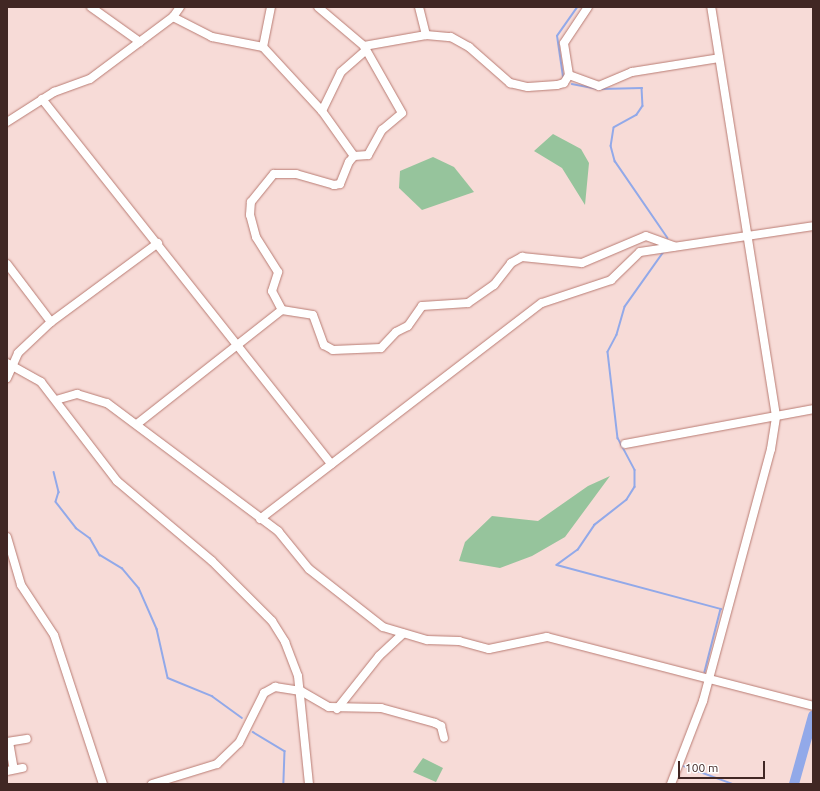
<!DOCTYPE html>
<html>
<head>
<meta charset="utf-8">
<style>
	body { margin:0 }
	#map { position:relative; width:820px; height:791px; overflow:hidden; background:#f7dbd7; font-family:Ubuntu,sans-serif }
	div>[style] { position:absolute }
	.green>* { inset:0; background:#96c49c }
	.stream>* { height:1.5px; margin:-0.75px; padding:0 0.75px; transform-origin:0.75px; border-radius:0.75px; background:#92a9e9 }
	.river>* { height:10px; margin:-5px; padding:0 5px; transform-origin:5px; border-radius:5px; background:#92a9e9 }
	.roads { filter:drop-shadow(0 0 1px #b97c73) drop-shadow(0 0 1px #b97c73) }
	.minor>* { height:8px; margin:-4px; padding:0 4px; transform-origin:4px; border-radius:4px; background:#fff }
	span { translate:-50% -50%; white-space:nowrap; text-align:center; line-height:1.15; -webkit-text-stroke:3px #fff; paint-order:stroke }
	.frame { position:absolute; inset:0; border:8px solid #412724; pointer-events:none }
	.scale { position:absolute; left:678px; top:761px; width:87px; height:18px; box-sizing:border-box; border:2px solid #412724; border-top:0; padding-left:5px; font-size:12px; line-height:14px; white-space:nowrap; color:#412724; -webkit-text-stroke:3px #fff; paint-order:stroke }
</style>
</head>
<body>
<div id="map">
	<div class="green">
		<div style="clip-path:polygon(553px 134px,581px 149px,589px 163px,585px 205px,562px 168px,534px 151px)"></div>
		<div style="clip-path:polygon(433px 157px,454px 167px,474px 192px,422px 210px,399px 188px,400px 171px)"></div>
		<div style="clip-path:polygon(610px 476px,565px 537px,532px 556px,500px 568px,459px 561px,465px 542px,492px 516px,538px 521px,588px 486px)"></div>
		<div style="clip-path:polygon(423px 758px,443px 768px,436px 782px,413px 772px)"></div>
	</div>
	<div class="stream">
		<div style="left:563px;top:77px;width:41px;rotate:-98.3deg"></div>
		<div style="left:557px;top:36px;width:35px;rotate:-55deg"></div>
		<div style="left:572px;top:84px;width:25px;rotate:11deg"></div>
		<div style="left:601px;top:89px;width:41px;rotate:-1.4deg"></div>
		<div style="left:642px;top:88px;width:18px;rotate:87deg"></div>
		<div style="left:643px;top:106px;width:11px;rotate:124deg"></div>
		<div style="left:637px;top:115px;width:26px;rotate:151deg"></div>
		<div style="left:614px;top:128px;width:18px;rotate:99deg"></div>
		<div style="left:611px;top:146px;width:16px;rotate:75deg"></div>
		<div style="left:615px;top:161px;width:93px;rotate:55.5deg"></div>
		<div style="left:664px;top:252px;width:67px;rotate:125.3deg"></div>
		<div style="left:625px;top:307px;width:29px;rotate:106deg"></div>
		<div style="left:617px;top:335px;width:19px;rotate:118deg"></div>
		<div style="left:608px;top:352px;width:87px;rotate:83.4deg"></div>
		<div style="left:618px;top:438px;width:36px;rotate:62deg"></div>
		<div style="left:635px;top:470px;width:17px;rotate:90deg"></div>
		<div style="left:635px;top:487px;width:15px;rotate:122deg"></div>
		<div style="left:627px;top:500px;width:41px;rotate:142deg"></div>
		<div style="left:595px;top:525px;width:30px;rotate:124deg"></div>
		<div style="left:578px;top:550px;width:26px;rotate:144deg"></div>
		<div style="left:557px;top:565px;width:170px;rotate:15deg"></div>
		<div style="left:721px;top:609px;width:65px;rotate:104.3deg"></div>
		<div style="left:54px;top:472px;width:21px;rotate:76deg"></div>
		<div style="left:59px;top:492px;width:10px;rotate:107deg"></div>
		<div style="left:56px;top:502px;width:33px;rotate:52deg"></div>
		<div style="left:76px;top:528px;width:17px;rotate:36deg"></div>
		<div style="left:90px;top:538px;width:20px;rotate:60deg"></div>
		<div style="left:100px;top:555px;width:26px;rotate:31deg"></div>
		<div style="left:122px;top:568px;width:26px;rotate:50deg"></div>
		<div style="left:139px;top:588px;width:45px;rotate:66.3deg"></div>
		<div style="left:157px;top:629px;width:50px;rotate:77.3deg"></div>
		<div style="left:168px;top:678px;width:48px;rotate:22.2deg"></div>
		<div style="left:212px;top:696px;width:37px;rotate:36deg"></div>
		<div style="left:253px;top:732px;width:37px;rotate:31deg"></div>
		<div style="left:285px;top:751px;width:33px;rotate:92deg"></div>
		<div style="left:684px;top:766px;width:52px;rotate:20.2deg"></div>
	</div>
	<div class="river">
		<div style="left:794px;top:784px;width:71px;rotate:-74.4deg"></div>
	</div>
	<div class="roads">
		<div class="minor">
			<div style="left:91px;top:7px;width:60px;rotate:35.5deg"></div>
			<div style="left:419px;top:7px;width:29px;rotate:76deg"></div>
			<div style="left:173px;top:17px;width:44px;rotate:27.1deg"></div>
			<div style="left:212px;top:37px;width:52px;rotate:11.1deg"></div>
			<div style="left:263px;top:47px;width:87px;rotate:47.3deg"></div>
			<div style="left:322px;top:111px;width:55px;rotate:54.6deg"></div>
			<div style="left:364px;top:46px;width:63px;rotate:-10.1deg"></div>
			<div style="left:426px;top:35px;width:25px;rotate:5deg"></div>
			<div style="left:451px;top:37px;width:21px;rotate:29deg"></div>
			<div style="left:469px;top:47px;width:55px;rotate:41.3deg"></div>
			<div style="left:510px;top:83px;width:18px;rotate:13deg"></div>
			<div style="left:528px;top:87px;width:29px;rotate:-4deg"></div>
			<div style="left:557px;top:85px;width:7px;rotate:-16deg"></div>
			<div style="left:564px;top:83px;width:9px;rotate:-58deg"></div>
			<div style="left:569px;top:75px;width:32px;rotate:-99deg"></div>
			<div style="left:564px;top:43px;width:43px;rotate:-56.3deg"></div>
			<div style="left:263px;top:47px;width:41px;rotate:-78.7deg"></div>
			<div style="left:569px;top:75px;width:32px;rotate:20deg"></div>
			<div style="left:599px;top:86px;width:36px;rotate:-23deg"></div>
			<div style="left:632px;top:72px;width:88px;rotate:-9.1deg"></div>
			<div style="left:42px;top:99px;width:466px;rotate:51.6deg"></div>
			<div style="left:322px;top:111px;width:43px;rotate:-64deg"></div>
			<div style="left:341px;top:72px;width:33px;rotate:-41deg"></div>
			<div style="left:7px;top:122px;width:56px;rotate:-32.6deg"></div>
			<div style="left:54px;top:92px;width:38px;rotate:-20deg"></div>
			<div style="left:90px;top:79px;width:104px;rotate:-36.8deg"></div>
			<div style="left:173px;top:17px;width:12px;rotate:-55deg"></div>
			<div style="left:7px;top:264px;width:73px;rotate:52.8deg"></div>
			<div style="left:282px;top:310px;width:21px;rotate:-118deg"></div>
			<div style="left:272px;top:291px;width:20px;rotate:-72deg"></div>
			<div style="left:278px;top:272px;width:41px;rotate:-122.2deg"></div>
			<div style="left:256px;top:237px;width:23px;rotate:-105deg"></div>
			<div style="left:250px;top:215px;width:13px;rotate:-86deg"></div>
			<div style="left:251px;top:202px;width:36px;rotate:-51deg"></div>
			<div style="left:274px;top:174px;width:22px"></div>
			<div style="left:296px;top:174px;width:40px;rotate:16deg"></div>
			<div style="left:334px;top:185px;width:6px;rotate:-9deg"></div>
			<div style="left:340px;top:184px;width:24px;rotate:-68deg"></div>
			<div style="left:349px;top:162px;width:8px;rotate:-50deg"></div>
			<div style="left:354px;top:156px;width:14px;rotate:-4deg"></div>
			<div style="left:368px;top:155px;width:29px;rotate:-61deg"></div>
			<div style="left:382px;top:130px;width:26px;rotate:-40deg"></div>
			<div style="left:402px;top:113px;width:77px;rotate:-119.6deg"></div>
			<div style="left:364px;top:46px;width:60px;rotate:-139.7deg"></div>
			<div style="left:7px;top:363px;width:39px;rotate:29deg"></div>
			<div style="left:41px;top:382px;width:125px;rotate:52.5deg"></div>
			<div style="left:117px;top:481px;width:124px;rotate:40.1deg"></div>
			<div style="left:212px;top:561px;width:85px;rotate:45deg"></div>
			<div style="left:272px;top:621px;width:25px;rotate:58deg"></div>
			<div style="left:285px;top:642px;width:36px;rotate:69deg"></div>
			<div style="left:298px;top:676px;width:109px;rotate:84.2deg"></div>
			<div style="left:7px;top:378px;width:27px;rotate:-66deg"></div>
			<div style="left:18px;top:353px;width:45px;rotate:-43.2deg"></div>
			<div style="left:51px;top:322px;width:133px;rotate:-36.4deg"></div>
			<div style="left:56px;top:400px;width:22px;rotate:-16deg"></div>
			<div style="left:77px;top:394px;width:31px;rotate:17deg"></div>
			<div style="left:107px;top:403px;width:214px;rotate:36.8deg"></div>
			<div style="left:278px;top:531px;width:49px;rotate:50.8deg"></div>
			<div style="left:309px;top:569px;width:94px;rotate:38.1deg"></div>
			<div style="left:383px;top:627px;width:46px;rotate:16.5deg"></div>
			<div style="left:427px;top:640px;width:32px;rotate:2deg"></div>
			<div style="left:459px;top:641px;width:31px;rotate:15deg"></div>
			<div style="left:489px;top:649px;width:59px;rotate:-11.7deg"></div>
			<div style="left:547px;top:637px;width:275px;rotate:14.5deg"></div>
			<div style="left:137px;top:424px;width:184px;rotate:-38.2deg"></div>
			<div style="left:282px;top:310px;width:31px;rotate:9deg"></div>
			<div style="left:313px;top:315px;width:32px;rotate:70deg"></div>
			<div style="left:324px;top:345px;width:10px;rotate:29deg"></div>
			<div style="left:333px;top:350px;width:48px;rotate:-2.4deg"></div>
			<div style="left:381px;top:348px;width:22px;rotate:-47deg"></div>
			<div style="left:396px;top:332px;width:13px;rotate:-27deg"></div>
			<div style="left:408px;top:326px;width:24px;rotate:-55deg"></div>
			<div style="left:422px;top:306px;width:46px;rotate:-3.7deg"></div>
			<div style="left:468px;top:303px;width:32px;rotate:-35deg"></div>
			<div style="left:494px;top:285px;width:28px;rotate:-52deg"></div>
			<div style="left:511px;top:263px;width:13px;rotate:-29deg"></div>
			<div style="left:522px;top:257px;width:60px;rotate:5.7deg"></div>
			<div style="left:582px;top:263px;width:69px;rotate:-22.9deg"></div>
			<div style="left:646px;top:236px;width:30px;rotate:20deg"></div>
			<div style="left:625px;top:444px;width:191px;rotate:-10.5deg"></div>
			<div style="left:260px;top:519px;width:355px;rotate:-37.5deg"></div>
			<div style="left:542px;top:303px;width:73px;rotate:-18.4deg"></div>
			<div style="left:611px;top:280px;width:40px;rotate:-44deg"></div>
			<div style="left:640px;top:252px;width:175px;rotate:-8.5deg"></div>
			<div style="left:7px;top:537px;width:50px;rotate:73.7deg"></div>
			<div style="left:21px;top:585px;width:60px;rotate:56.6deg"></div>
			<div style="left:54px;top:635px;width:157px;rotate:71.8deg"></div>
			<div style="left:337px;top:709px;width:68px;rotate:-51.6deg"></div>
			<div style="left:379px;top:656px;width:33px;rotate:-43deg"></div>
			<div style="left:7px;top:742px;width:20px;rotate:-9deg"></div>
			<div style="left:9px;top:742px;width:27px;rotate:80deg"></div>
			<div style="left:7px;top:771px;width:16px;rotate:-11deg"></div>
			<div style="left:152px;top:784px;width:68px;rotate:-17.1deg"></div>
			<div style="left:217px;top:764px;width:30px;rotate:-44deg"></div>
			<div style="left:239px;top:743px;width:56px;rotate:-63.4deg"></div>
			<div style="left:264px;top:693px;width:13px;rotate:-29deg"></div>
			<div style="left:275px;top:687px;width:26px;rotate:9deg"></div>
			<div style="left:301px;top:691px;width:32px;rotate:30deg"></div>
			<div style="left:329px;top:707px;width:52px;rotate:1.1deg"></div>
			<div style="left:381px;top:708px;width:56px;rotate:15.5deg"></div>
			<div style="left:435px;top:723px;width:7px;rotate:27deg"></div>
			<div style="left:441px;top:726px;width:12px;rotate:76deg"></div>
			<div style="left:671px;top:784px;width:89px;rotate:-68.9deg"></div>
			<div style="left:703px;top:701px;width:261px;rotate:-74.9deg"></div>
			<div style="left:771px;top:449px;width:33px;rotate:-81deg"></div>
			<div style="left:776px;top:416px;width:414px;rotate:-99deg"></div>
		</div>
	</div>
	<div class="frame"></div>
	<div class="scale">100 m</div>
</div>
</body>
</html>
